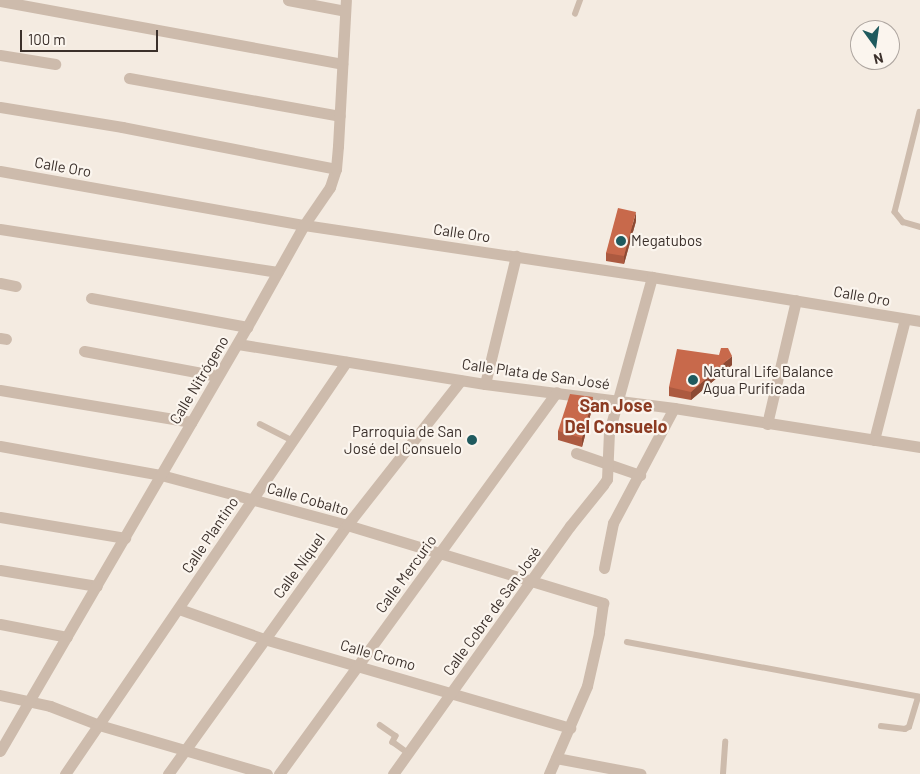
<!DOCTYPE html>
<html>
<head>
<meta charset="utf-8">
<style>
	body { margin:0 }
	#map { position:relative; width:920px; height:774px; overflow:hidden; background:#f4ebe1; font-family:Barlow,sans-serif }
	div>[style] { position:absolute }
	.lane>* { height:5.5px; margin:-2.75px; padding:0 2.75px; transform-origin:2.75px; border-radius:2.75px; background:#cdbbac }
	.street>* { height:11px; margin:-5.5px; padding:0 5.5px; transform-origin:5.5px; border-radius:5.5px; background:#cdbbac }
	.wall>* { inset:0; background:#ac5a40 }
	.shaded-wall>* { inset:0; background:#8c4a34 }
	.building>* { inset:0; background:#c8694b }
	.dots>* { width:14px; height:14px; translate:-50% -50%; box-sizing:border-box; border:2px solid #fbf5ee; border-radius:50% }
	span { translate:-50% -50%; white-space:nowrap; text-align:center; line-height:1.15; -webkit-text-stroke:4.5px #fbf5ee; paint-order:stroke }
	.street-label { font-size:15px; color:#3b302b }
	.poi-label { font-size:15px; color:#3b302b }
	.left { translate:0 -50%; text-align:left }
	.right { translate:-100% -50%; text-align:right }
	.quarter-label { font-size:18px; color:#8c3b22; font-weight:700 }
	.north { position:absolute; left:850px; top:20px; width:50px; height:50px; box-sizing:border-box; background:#fbf5ee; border:1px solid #aea6a0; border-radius:50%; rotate:166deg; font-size:14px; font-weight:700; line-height:20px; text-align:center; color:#3b302b }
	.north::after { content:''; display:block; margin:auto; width:18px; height:22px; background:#1f5a5e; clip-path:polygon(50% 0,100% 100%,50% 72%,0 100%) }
	.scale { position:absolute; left:20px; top:30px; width:138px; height:22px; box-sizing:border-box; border:2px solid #3b302b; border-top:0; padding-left:6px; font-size:15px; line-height:18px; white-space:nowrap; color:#3b302b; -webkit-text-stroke:4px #fbf5ee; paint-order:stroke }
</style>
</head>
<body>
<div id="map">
	<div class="lane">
		<div style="left:575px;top:14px;width:15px;rotate:-70deg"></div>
		<div style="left:920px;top:112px;width:103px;rotate:104deg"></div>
		<div style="left:895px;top:212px;width:13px;rotate:51deg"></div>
		<div style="left:903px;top:222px;width:18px;rotate:16deg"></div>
		<div style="left:260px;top:424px;width:37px;rotate:27deg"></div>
		<div style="left:627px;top:642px;width:298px;rotate:10.6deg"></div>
		<div style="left:380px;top:725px;width:19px;rotate:35deg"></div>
		<div style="left:396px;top:736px;width:7px;rotate:117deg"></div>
		<div style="left:393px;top:742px;width:19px;rotate:36deg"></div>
		<div style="left:881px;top:726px;width:24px;rotate:7deg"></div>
		<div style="left:905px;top:729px;width:4px;rotate:-27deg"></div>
		<div style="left:909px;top:727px;width:31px;rotate:-73deg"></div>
		<div style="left:723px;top:774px;width:32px;rotate:-86deg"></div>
	</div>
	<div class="street">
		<div style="left:288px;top:0;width:58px;rotate:10.9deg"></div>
		<div style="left:0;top:1px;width:348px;rotate:10.4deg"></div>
		<div style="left:0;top:55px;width:56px;rotate:9.3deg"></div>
		<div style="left:129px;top:78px;width:214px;rotate:10.2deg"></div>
		<div style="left:0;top:107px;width:124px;rotate:9.3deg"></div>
		<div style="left:122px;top:127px;width:218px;rotate:11.1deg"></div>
		<div style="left:0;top:171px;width:309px;rotate:10.1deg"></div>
		<div style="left:304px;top:225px;width:352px;rotate:8.5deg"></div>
		<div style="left:652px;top:277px;width:272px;rotate:9.3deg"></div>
		<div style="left:0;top:229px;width:281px;rotate:8.8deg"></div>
		<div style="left:0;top:283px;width:16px;rotate:11deg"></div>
		<div style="left:91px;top:298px;width:159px;rotate:10.5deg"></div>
		<div style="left:0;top:338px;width:6px;rotate:9deg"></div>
		<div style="left:238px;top:344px;width:250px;rotate:9.2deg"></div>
		<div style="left:485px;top:384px;width:191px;rotate:7.2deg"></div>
		<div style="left:674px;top:408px;width:249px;rotate:9deg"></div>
		<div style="left:84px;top:351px;width:136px;rotate:10.6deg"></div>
		<div style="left:485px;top:384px;width:132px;rotate:-76.4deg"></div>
		<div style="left:0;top:390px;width:194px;rotate:9.5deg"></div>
		<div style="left:767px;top:424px;width:127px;rotate:-76.8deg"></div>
		<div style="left:874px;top:440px;width:125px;rotate:-75.6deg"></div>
		<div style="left:0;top:446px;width:164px;rotate:10.2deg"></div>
		<div style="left:161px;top:475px;width:193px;rotate:15deg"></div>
		<div style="left:347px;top:525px;width:268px;rotate:16.9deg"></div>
		<div style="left:603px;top:603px;width:30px;rotate:98deg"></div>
		<div style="left:599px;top:633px;width:54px;rotate:102.8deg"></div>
		<div style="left:587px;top:686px;width:96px;rotate:113.4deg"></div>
		<div style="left:576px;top:453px;width:68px;rotate:19deg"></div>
		<div style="left:0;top:517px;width:127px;rotate:9.5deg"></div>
		<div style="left:604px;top:568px;width:46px;rotate:-78.7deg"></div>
		<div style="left:613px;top:523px;width:130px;rotate:-62.1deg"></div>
		<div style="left:0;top:570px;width:98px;rotate:9.4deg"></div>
		<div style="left:179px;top:609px;width:90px;rotate:19.4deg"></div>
		<div style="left:264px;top:639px;width:319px;rotate:16.2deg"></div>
		<div style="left:0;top:624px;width:68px;rotate:11deg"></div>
		<div style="left:0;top:695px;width:51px;rotate:12.4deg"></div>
		<div style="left:50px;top:706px;width:53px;rotate:21.2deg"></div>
		<div style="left:99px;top:725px;width:175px;rotate:16.3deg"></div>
		<div style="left:0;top:751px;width:491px;rotate:-59.8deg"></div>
		<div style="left:247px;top:327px;width:117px;rotate:-60.8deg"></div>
		<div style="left:304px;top:225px;width:46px;rotate:-55.6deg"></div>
		<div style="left:330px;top:187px;width:19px;rotate:-72deg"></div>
		<div style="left:336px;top:169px;width:23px;rotate:-85deg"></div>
		<div style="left:338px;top:146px;width:146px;rotate:-86.9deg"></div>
		<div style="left:556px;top:758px;width:86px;rotate:10.7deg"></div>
		<div style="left:65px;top:774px;width:499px;rotate:-55.7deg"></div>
		<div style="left:168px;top:774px;width:307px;rotate:-54.3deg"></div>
		<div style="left:347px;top:525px;width:184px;rotate:-51.8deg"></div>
		<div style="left:279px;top:774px;width:472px;rotate:-54deg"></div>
		<div style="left:393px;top:774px;width:305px;rotate:-54.5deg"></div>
		<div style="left:570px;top:526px;width:53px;rotate:-51.2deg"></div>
		<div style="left:603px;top:485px;width:7px;rotate:-56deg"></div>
		<div style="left:607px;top:479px;width:47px;rotate:-87.6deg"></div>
		<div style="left:609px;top:432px;width:161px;rotate:-74.5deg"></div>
	</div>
	<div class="wall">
		<div style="clip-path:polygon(636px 221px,624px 264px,606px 261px,606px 253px)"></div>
		<div style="clip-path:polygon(719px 355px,732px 365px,691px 400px,669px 396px,669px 387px)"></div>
		<div style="clip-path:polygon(593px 405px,582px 447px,558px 440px,558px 431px)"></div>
	</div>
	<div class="shaded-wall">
		<div style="clip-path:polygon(636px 212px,636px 221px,624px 264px,624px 256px)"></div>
		<div style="clip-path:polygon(732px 356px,732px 365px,691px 400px,691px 392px)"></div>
		<div style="clip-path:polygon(593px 397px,593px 405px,582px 447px,582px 438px)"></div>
	</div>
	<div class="building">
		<div style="clip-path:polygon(618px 208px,636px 212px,624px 256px,606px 253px)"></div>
		<div style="clip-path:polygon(721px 348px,728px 348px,732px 356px,691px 392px,669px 387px,677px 349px,719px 355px)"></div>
		<div style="clip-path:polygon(570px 394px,593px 397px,582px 438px,558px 431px)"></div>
	</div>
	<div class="dots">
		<div style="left:621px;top:241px;background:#1f5a5e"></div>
		<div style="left:693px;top:380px;background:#1f5a5e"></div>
		<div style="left:472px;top:440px;background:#1f5a5e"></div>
	</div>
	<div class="street-label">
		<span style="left:63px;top:167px;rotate:10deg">Calle Oro</span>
		<span style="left:462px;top:233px;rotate:8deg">Calle Oro</span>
		<span style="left:862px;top:296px;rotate:10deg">Calle Oro</span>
		<span style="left:536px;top:374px;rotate:8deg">Calle Plata de San José</span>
		<span style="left:199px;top:380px;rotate:-59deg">Calle Nitrógeno</span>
		<span style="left:308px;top:499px;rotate:16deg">Calle Cobalto</span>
		<span style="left:210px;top:535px;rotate:-56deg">Calle Plantino</span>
		<span style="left:299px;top:566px;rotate:-54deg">Calle Níquel</span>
		<span style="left:406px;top:574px;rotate:-54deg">Calle Mercurio</span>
		<span style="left:492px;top:611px;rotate:-54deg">Calle Cobre de San José</span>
		<span style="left:378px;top:655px;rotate:16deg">Calle Cromo</span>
	</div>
	<div class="poi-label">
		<span class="left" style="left:631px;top:241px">Megatubos</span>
		<span class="left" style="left:703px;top:380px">Natural Life Balance<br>Agua Purificada</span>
		<span class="right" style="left:462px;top:440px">Parroquia de San<br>José del Consuelo</span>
	</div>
	<div class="quarter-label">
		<span style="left:616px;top:416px">San Jose<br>Del Consuelo</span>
	</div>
	<div class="north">N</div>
	<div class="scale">100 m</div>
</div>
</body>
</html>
